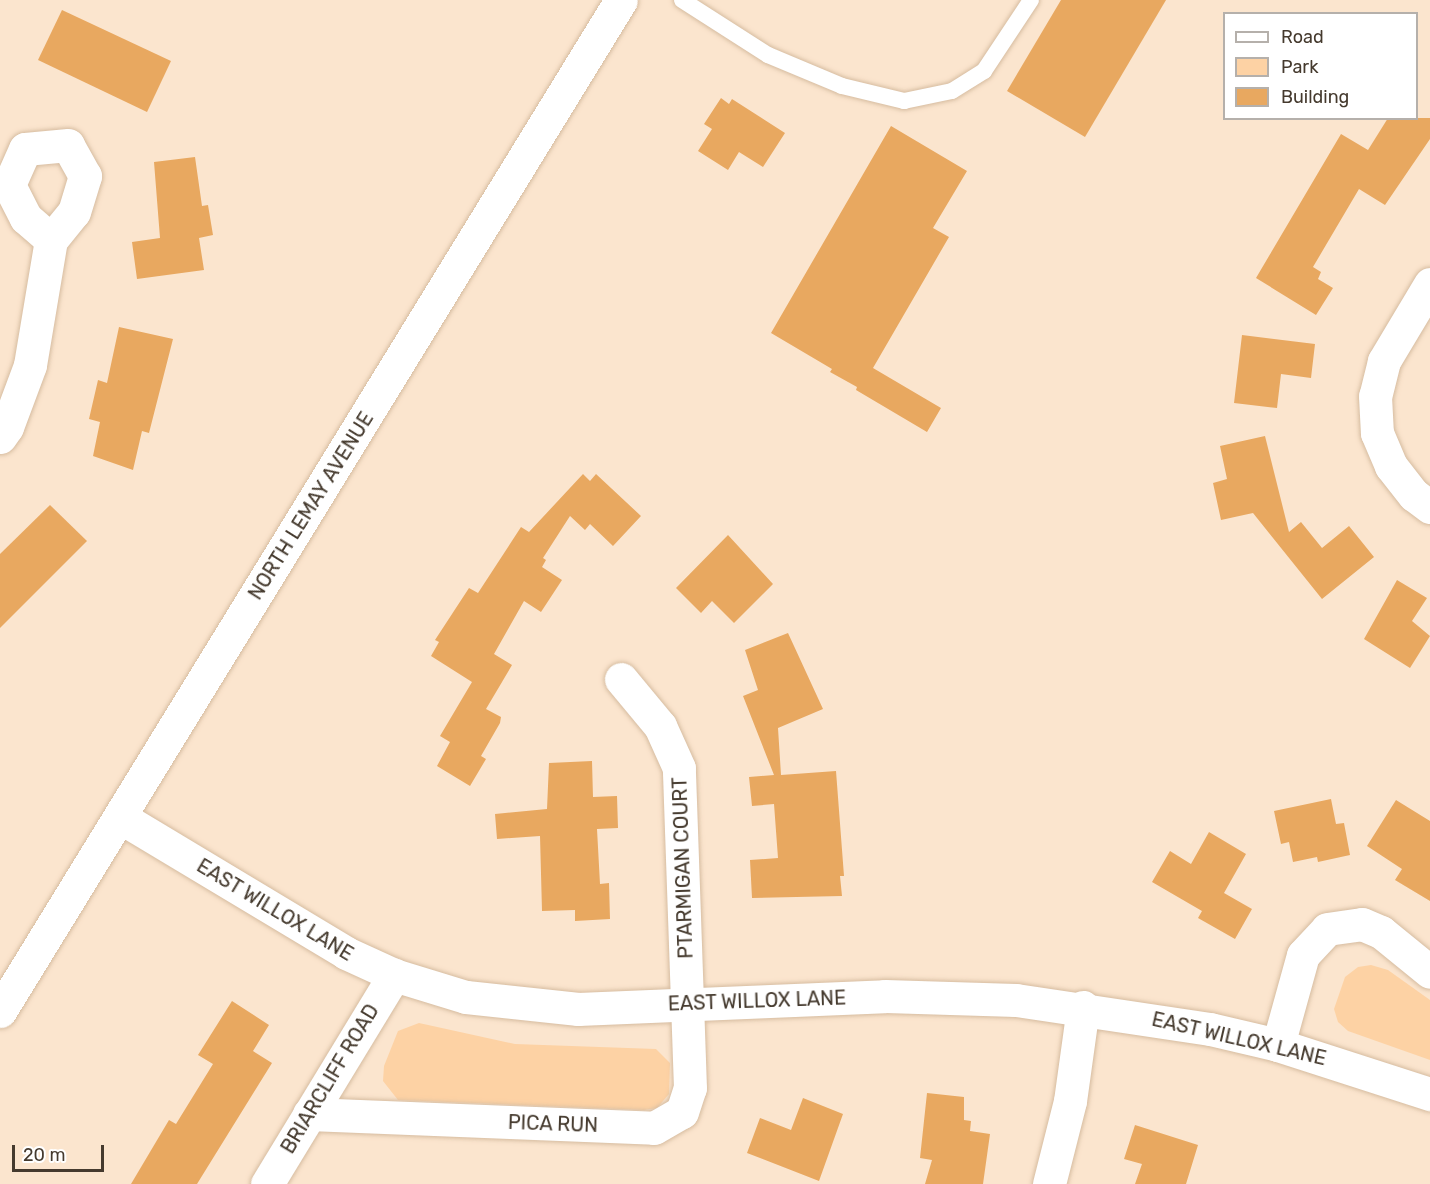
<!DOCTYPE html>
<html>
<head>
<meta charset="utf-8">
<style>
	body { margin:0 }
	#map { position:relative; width:1430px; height:1184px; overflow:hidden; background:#fbe5ce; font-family:Rubik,sans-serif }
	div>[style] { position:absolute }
	.green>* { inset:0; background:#fdd2a4 }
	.building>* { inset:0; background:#e8a860 }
	.roads { filter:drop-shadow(0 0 2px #d6bca0) drop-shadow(0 0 2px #d6bca0) }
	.lane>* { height:16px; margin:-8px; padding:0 8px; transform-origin:8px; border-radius:8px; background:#fff }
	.street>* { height:33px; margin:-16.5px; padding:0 16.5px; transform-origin:16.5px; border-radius:16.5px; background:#fff }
	.secondary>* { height:33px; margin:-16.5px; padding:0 16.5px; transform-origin:16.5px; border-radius:16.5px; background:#fff }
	span { translate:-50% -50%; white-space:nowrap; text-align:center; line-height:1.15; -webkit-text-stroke:5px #fff; paint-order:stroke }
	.street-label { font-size:20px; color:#453a2e }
	.legend { position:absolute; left:1223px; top:12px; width:195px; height:108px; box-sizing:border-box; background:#fff; border:2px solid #b5b0ab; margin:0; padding:8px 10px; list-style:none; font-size:18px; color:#453a2e }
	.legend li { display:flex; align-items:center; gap:12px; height:30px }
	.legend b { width:30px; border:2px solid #b5b0ab }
	.scale { position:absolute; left:12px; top:1145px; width:92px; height:27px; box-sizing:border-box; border:3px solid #453a2e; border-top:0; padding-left:8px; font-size:18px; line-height:21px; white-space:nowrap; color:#453a2e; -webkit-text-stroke:4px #fff; paint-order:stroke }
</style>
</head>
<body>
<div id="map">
	<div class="green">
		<div style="clip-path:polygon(1371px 965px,1388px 970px,1430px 1000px,1430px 1060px,1348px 1031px,1338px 1022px,1334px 1009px,1345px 977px,1358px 967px)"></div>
		<div style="clip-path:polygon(419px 1023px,515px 1044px,656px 1049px,670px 1063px,669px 1094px,657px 1108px,644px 1110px,398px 1100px,383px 1081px,384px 1066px,398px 1031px)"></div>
	</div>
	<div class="building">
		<div style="clip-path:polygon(1061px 0,1166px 0,1085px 137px,1007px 91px)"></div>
		<div style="clip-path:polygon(62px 10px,171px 61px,147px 112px,38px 60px)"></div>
		<div style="clip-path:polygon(721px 98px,729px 104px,732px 99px,785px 133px,763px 167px,739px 152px,728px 170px,698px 151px,712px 129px,704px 124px)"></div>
		<div style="clip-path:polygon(1388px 118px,1430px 118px,1430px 139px,1385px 205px,1359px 189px,1313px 267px,1321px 272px,1318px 279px,1333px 288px,1316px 315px,1256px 278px,1341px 134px,1368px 150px)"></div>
		<div style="clip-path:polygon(891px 126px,967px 171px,933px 228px,949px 237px,873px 368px,941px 408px,927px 432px,856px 390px,857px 387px,830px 372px,832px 369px,771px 333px)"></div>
		<div style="clip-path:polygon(195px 157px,202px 206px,208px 205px,213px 235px,199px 238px,204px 270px,137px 279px,132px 242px,160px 238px,154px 162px)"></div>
		<div style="clip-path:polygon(119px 327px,173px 339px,149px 433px,142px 431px,133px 470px,93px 456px,100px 422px,89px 419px,98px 380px,107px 383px)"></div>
		<div style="clip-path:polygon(1242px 335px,1315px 344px,1311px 378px,1281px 374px,1277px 408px,1234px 403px)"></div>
		<div style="clip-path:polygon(1265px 436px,1289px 532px,1301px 522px,1322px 548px,1349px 526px,1374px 557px,1322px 599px,1253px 513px,1221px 520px,1213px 483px,1227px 479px,1220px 446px)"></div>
		<div style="clip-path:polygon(583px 474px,590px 481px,596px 474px,641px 516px,613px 546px,590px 524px,585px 530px,570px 516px,543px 558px,546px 560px,542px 567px,562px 580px,541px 612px,524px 601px,494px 654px,512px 665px,486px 709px,501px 717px,500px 723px,481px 756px,486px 759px,470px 786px,437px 766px,450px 742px,440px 736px,472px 682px,431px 656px,439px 642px,435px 640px,469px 588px,478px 593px,521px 527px,529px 532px)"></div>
		<div style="clip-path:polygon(50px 505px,87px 541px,0 628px,0 554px)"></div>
		<div style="clip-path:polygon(728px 535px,773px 584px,734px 623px,712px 601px,701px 613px,676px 588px)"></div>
		<div style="clip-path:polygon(1397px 580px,1427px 598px,1412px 621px,1430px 636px,1410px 668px,1364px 639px)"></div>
		<div style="clip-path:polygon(788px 633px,823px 709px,778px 728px,781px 775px,836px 771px,844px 876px,840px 876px,842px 896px,752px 898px,750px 860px,778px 858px,774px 804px,752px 806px,749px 777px,774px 775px,743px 696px,758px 690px,745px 650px)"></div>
		<div style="clip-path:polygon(592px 761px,593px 797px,617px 796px,618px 828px,597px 829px,600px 884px,609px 883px,610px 919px,575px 921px,575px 910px,542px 911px,540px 836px,497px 839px,495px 814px,547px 809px,549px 763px)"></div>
		<div style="clip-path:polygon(1331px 799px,1336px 824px,1344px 823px,1350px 855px,1318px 862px,1317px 857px,1293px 862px,1289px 842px,1281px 844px,1274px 811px)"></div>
		<div style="clip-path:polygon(1396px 800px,1430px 821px,1430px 901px,1395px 880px,1402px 869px,1367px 846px)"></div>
		<div style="clip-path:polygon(1209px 832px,1246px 854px,1224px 893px,1252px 909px,1235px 939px,1198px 918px,1202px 911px,1152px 882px,1170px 851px,1191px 864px)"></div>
		<div style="clip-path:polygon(232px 1001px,269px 1025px,253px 1051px,272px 1063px,197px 1184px,131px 1184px,169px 1120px,176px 1124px,213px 1064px,198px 1055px)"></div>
		<div style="clip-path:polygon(927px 1093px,964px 1097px,964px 1120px,971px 1121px,970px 1131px,990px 1134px,983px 1184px,925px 1184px,932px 1160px,920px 1158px)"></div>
		<div style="clip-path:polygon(803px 1098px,843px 1114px,819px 1181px,747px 1153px,760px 1118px,791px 1130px)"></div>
		<div style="clip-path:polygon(1135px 1125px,1198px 1145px,1186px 1184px,1135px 1184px,1142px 1164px,1124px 1159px)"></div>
	</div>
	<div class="roads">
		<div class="lane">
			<div style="left:682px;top:0;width:102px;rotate:32.6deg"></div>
			<div style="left:768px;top:55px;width:80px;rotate:22.7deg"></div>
			<div style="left:842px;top:86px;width:64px;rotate:13.6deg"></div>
			<div style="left:904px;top:101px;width:49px;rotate:-11.8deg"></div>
			<div style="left:952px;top:91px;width:38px;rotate:-32deg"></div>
			<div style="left:984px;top:71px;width:85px;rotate:-56.5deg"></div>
		</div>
		<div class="street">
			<div style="left:1430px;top:284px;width:90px;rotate:120.9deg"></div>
			<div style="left:1384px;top:361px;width:36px;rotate:104deg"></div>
			<div style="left:1375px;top:396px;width:37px;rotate:87deg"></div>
			<div style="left:1377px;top:433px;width:36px;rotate:67deg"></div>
			<div style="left:1391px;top:466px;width:37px;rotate:52deg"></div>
			<div style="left:1414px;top:495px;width:20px;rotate:37deg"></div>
			<div style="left:0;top:437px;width:12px;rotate:-55deg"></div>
			<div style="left:7px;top:427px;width:66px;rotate:-69.6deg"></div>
			<div style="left:30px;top:365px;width:127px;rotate:-80.5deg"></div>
			<div style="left:51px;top:240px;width:36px;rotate:-51deg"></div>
			<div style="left:74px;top:212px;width:38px;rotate:-73deg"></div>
			<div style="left:85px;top:176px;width:35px;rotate:-119deg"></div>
			<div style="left:68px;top:145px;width:43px;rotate:174.7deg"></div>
			<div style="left:25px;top:149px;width:39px;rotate:114deg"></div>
			<div style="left:9px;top:185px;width:37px;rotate:63deg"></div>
			<div style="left:26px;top:218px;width:33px;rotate:41deg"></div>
			<div style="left:1278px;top:1045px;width:93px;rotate:-74.5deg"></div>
			<div style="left:1303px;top:955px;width:35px;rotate:-47deg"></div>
			<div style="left:1327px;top:929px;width:35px;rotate:-8deg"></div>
			<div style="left:1362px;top:924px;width:21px;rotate:23deg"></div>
			<div style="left:1381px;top:932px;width:63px;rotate:39.2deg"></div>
			<div style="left:309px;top:1114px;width:345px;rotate:2.3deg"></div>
			<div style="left:654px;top:1128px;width:32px;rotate:-30deg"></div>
			<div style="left:682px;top:1112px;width:25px;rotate:-72deg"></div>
			<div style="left:690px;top:1088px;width:320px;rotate:-92deg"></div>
			<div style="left:679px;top:768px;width:46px;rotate:-114.3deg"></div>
			<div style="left:660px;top:726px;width:61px;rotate:-129.7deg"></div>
			<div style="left:267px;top:1184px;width:245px;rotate:-58.7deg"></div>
			<div style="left:1049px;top:1184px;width:86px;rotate:-75.8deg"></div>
			<div style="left:1070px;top:1101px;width:95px;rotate:-82.1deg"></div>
		</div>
		<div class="secondary">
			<div style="left:120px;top:817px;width:264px;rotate:31deg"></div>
			<div style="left:346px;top:953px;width:53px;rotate:24.6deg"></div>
			<div style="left:394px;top:975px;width:75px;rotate:17deg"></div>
			<div style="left:466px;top:997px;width:113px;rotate:6.1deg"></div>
			<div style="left:578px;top:1009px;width:307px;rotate:-2.4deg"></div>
			<div style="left:885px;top:996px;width:131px;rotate:1.7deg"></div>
			<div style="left:1016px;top:1000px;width:196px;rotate:8.5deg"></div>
			<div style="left:1210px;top:1029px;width:70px;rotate:13.2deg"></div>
			<div style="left:1278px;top:1045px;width:160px;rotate:17.9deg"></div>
			<div style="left:0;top:1011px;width:1186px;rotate:-58.44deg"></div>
		</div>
	</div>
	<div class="street-label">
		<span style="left:311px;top:506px;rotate:-58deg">NORTH LEMAY AVENUE</span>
		<span style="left:683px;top:868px;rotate:-92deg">PTARMIGAN COURT</span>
		<span style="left:275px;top:910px;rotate:31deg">EAST WILLOX LANE</span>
		<span style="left:757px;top:1001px;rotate:-2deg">EAST WILLOX LANE</span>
		<span style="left:1239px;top:1039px;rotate:13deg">EAST WILLOX LANE</span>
		<span style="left:330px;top:1079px;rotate:-59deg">BRIARCLIFF ROAD</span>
		<span style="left:553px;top:1124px;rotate:2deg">PICA RUN</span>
	</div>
	<ul class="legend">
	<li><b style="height:8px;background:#fff"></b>Road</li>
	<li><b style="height:16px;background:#fdd2a4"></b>Park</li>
	<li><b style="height:16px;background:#e8a860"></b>Building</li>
	</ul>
	<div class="scale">20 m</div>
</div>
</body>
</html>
